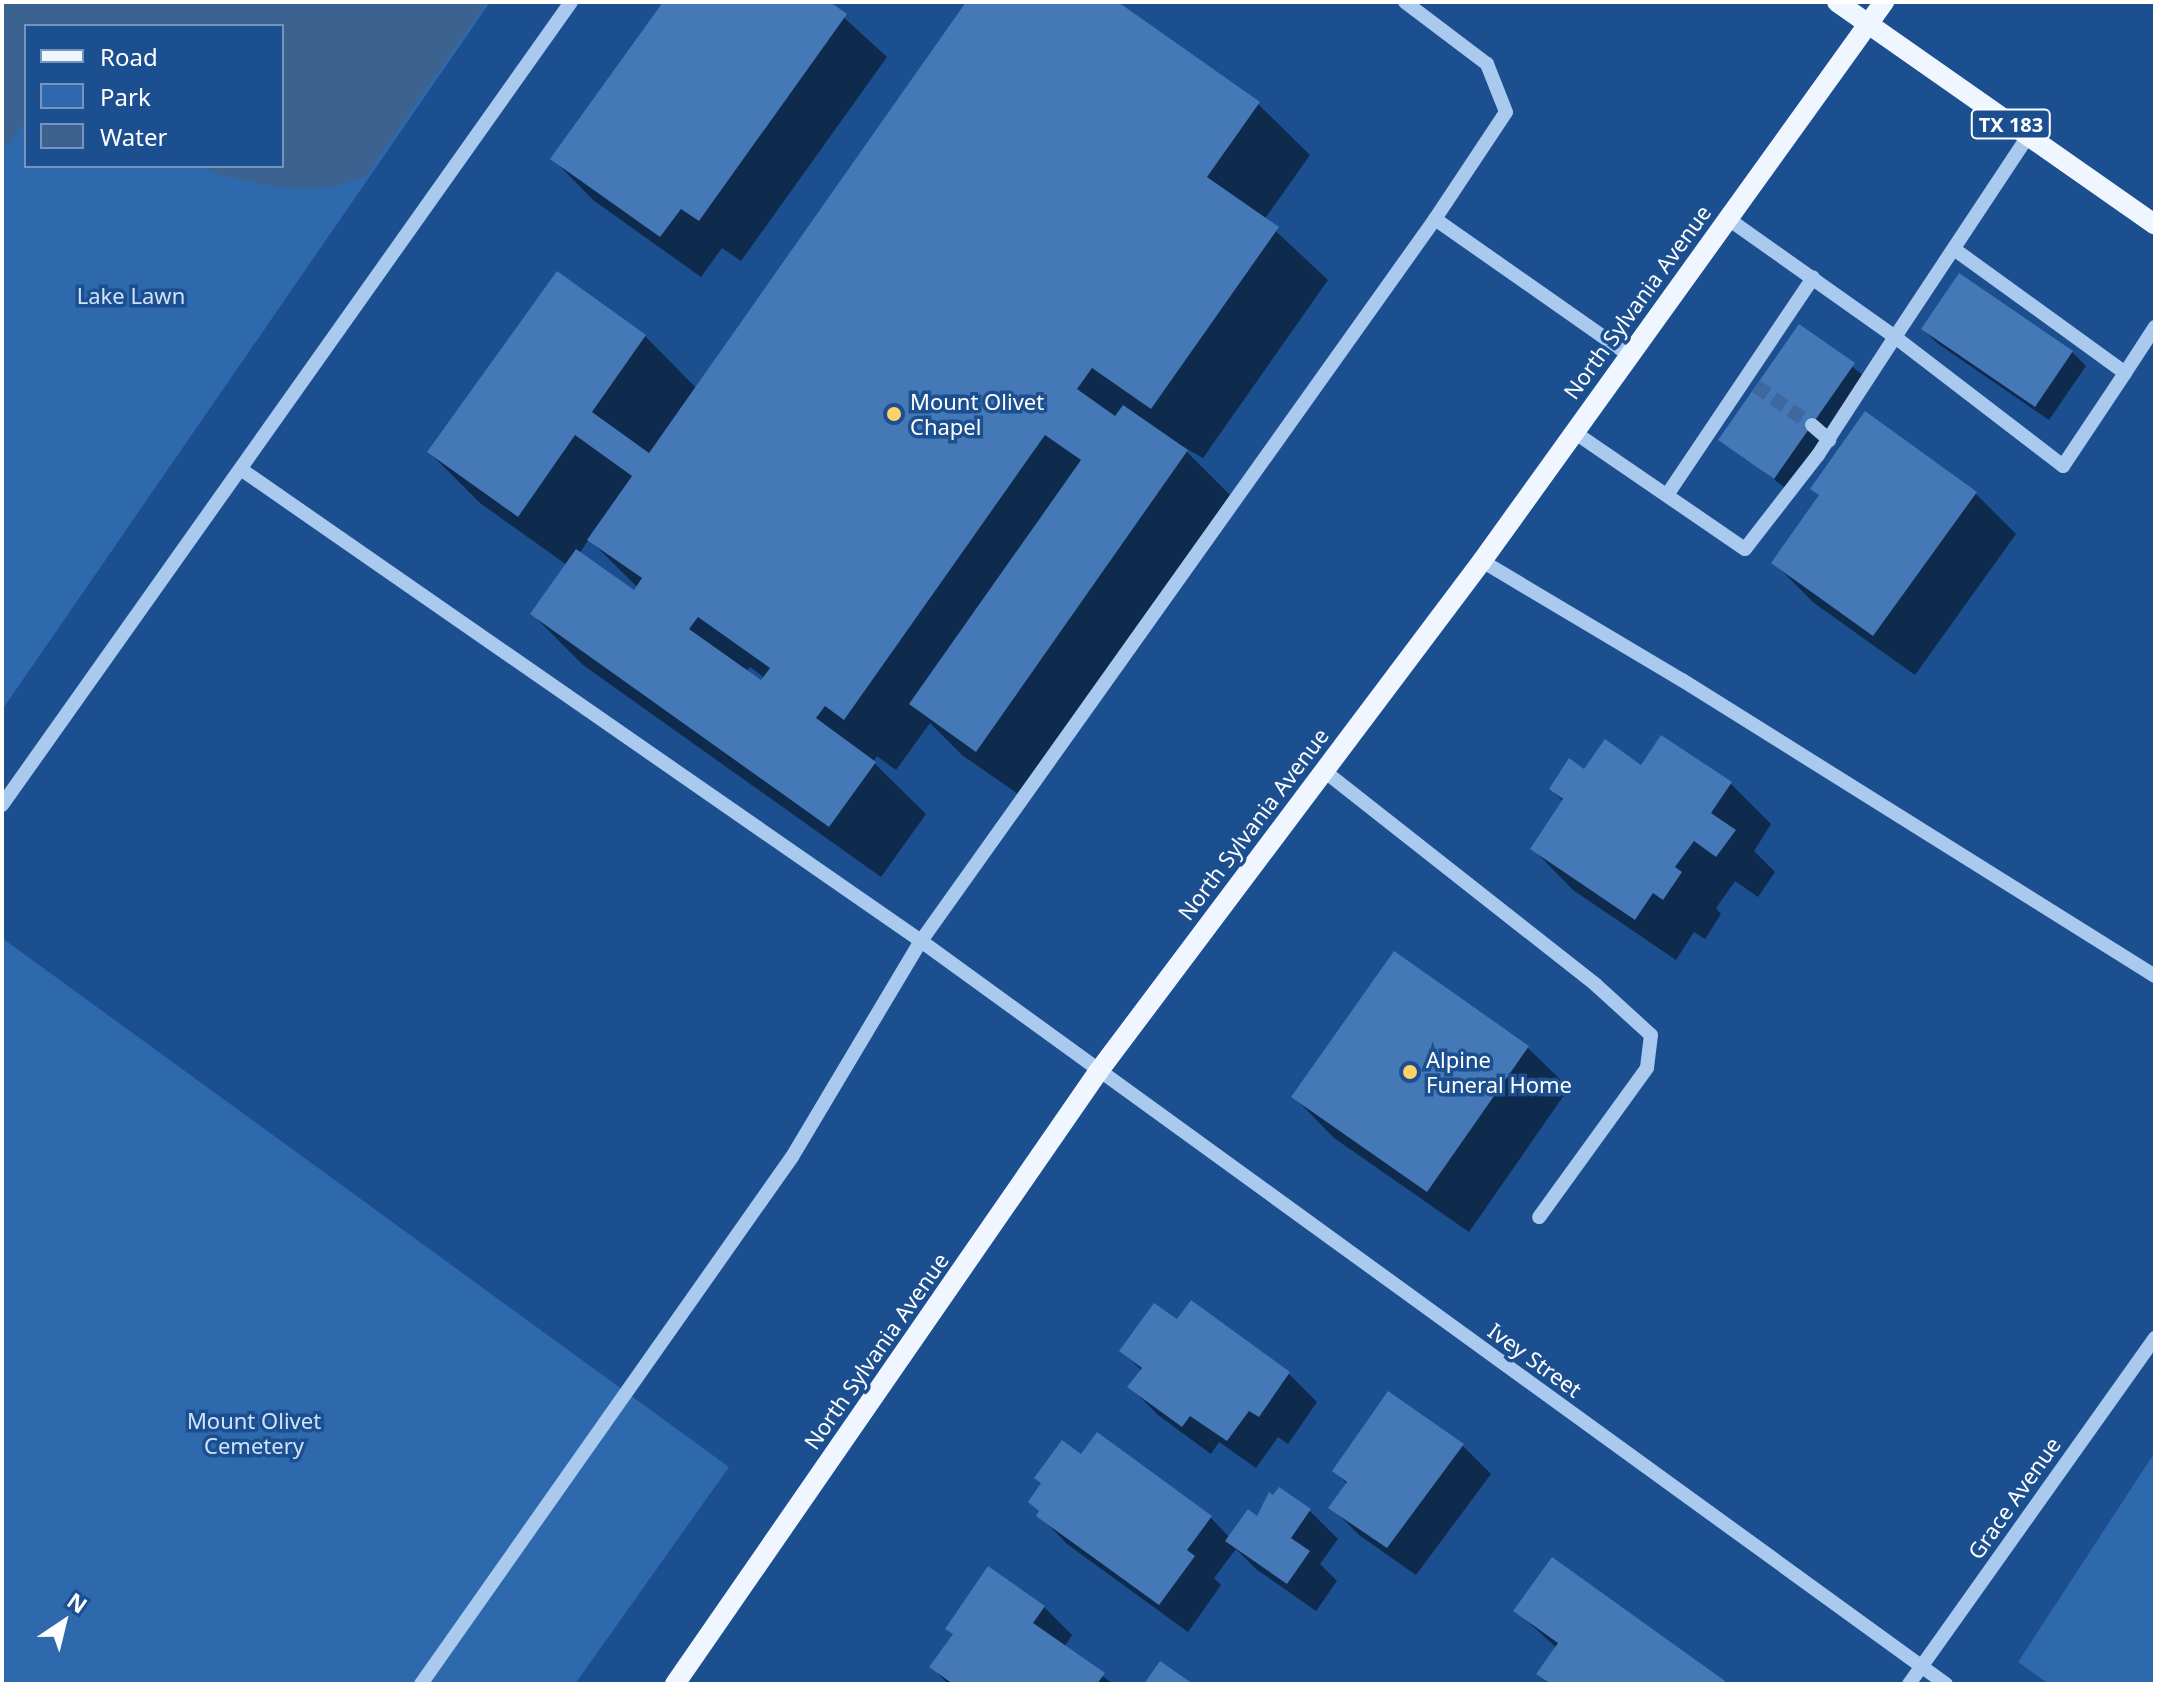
<!DOCTYPE html>
<html>
<head>
<meta charset="utf-8">
<style>
	body { margin:0 }
	#map { position:relative; width:2157px; height:1686px; overflow:hidden; background:#1b4f8f; font-family:"Noto Sans",sans-serif }
	div>[style] { position:absolute }
	.green>* { inset:0; background:#2e69ad }
	.water>* { inset:0; background:#3c6290 }
	.shadow>* { inset:0; background:#0007 }
	.building>* { inset:0; background:#4478b7 }
	.minor-tunnel>* { height:14px; margin-top:-7px; transform-origin:0; background:repeating-linear-gradient(90deg,#3d69a0 0 14px,transparent 0 21px) }
	.minor>* { height:14px; margin:-7px; padding:0 7px; transform-origin:7px; border-radius:7px; background:#a9c9ee }
	.major>* { height:20px; margin:-10px; padding:0 10px; transform-origin:10px; border-radius:10px; background:#f0f6ff }
	.dots>* { width:22px; height:22px; translate:-50% -50%; box-sizing:border-box; border:4px solid #1b4f8f; border-radius:50% }
	span { translate:-50% -50%; white-space:nowrap; text-align:center; line-height:1.15; -webkit-text-stroke:7px #1b4f8f; paint-order:stroke }
	.shield-label span { padding:2px 6px; background:#1b4f8f; border:2px solid; border-radius:6px; -webkit-text-stroke-width:0 }
	.shield-label { font-size:20px; color:#fff; font-weight:700 }
	.park-label { font-size:22px; color:#cfe3fa }
	.street-label { font-size:22px; color:#fff }
	.poi-label { font-size:22px; color:#fff }
	.left { translate:0 -50%; text-align:left }
	.frame { position:absolute; inset:0; border:4px solid #fff; pointer-events:none }
	.legend { position:absolute; left:24px; top:24px; width:260px; height:144px; box-sizing:border-box; background:#1b4f8f; border:2px solid #7695bc; margin:0; padding:10px 14px; list-style:none; font-size:24px; color:#fff }
	.legend li { display:flex; align-items:center; gap:16px; height:40px }
	.legend b { width:40px; border:2px solid #7695bc }
	.north { position:absolute; left:24px; top:1582px; width:80px; height:80px; -webkit-text-stroke:6px #1b4f8f; paint-order:stroke; rotate:35deg; font-size:22px; font-weight:700; line-height:32px; text-align:center; color:#fff }
	.north::after { content:''; display:block; margin:auto; width:28px; height:36px; background:#fff; clip-path:polygon(50% 0,100% 100%,50% 72%,0 100%) }
</style>
</head>
<body>
<div id="map">
	<div class="green">
		<div style="clip-path:polygon(evenodd,2px 2px,490px 2px,2px 710px,2px 2px,26px 26px,282px 26px,282px 166px,26px 166px,26px 26px)"></div>
		<div style="clip-path:polygon(2px 938px,729px 1467px,575px 1684px,2px 1684px)"></div>
		<div style="clip-path:polygon(2155px 1452px,2155px 1684px,2049px 1684px,2018px 1662px)"></div>
	</div>
	<div class="water">
		<div style="clip-path:polygon(2px 2px,487px 2px,365px 177px,331px 188px,282px 188px,215px 174px,203px 166px,282px 166px,282px 26px,26px 26px,26px 121px,2px 152px)"></div>
	</div>
	<div class="shadow">
		<div style="clip-path:polygon(666px 2px,827px 2px,887px 57px,741px 261px,722px 248px,701px 277px,593px 200px,553px 159px)"></div>
		<div style="clip-path:polygon(evenodd,968px 2px,1114px 2px,1258px 104px,1310px 155px,1264px 220px,1328px 280px,1203px 458px,1180px 445px,1238px 503px,1028px 801px,962px 755px,930px 723px,896px 770px,877px 756px,873px 762px,926px 814px,881px 877px,583px 665px,532px 614px,567px 565px,480px 503px,429px 452px,645px 336px,697px 389px,968px 2px,589px 539px,638px 588px,635px 592px,579px 554px,589px 539px,968px 2px,750px 667px,765px 678px,762px 683px,746px 672px,750px 667px)"></div>
		<div style="clip-path:polygon(1800px 327px,1868px 379px,1789px 491px,1721px 439px)"></div>
		<div style="clip-path:polygon(1923px 329px,2072px 352px,2086px 366px,2049px 420px,1937px 343px)"></div>
		<div style="clip-path:polygon(1975px 493px,2016px 534px,1915px 675px,1814px 603px,1774px 563px)"></div>
		<div style="clip-path:polygon(1641px 767px,1731px 784px,1771px 824px,1754px 851px,1775px 872px,1758px 897px,1735px 881px,1716px 908px,1721px 914px,1705px 939px,1694px 932px,1676px 960px,1573px 890px,1533px 849px,1564px 802px,1551px 789px,1585px 772px)"></div>
		<div style="clip-path:polygon(1394px 954px,1528px 1048px,1569px 1088px,1469px 1232px,1334px 1138px,1294px 1097px)"></div>
		<div style="clip-path:polygon(1191px 1303px,1289px 1374px,1317px 1402px,1288px 1444px,1278px 1437px,1256px 1468px,1219px 1442px,1211px 1454px,1158px 1415px,1130px 1387px,1142px 1371px,1122px 1351px,1177px 1321px)"></div>
		<div style="clip-path:polygon(1389px 1394px,1463px 1446px,1491px 1474px,1416px 1575px,1359px 1535px,1331px 1507px,1347px 1484px,1335px 1471px)"></div>
		<div style="clip-path:polygon(1081px 1457px,1210px 1517px,1230px 1538px,1258px 1519px,1310px 1511px,1338px 1539px,1320px 1564px,1337px 1581px,1316px 1611px,1256px 1569px,1236px 1549px,1214px 1578px,1221px 1585px,1188px 1632px,1067px 1544px,1039px 1515px)"></div>
		<div style="clip-path:polygon(1552px 1560px,1725px 1684px,1549px 1684px,1539px 1674px,1557px 1648px,1516px 1611px)"></div>
		<div style="clip-path:polygon(1044px 1607px,1072px 1635px,1064px 1647px,1113px 1684px,948px 1684px,932px 1667px)"></div>
	</div>
	<div class="building">
		<div style="clip-path:polygon(663px 2px,830px 2px,847px 14px,699px 221px,681px 209px,660px 237px,550px 159px)"></div>
		<div style="clip-path:polygon(evenodd,966px 2px,1118px 2px,1260px 102px,1207px 177px,1279px 227px,1151px 409px,1092px 368px,1077px 389px,1115px 416px,1123px 405px,1188px 450px,976px 752px,909px 704px,1081px 460px,1045px 435px,844px 720px,825px 706px,816px 718px,876px 762px,829px 827px,530px 614px,576px 549px,634px 590px,642px 578px,587px 540px,632px 476px,575px 435px,518px 517px,427px 452px,557px 271px,646px 335px,592px 412px,649px 453px,966px 2px,698px 617px,770px 668px,761px 680px,689px 629px,698px 617px)"></div>
		<div style="clip-path:polygon(1959px 273px,2073px 351px,2035px 407px,1921px 329px)"></div>
		<div style="clip-path:polygon(1799px 324px,1855px 363px,1774px 479px,1718px 440px)"></div>
		<div style="clip-path:polygon(1865px 411px,1977px 492px,1873px 636px,1771px 563px,1819px 495px,1810px 489px)"></div>
		<div style="clip-path:polygon(1661px 735px,1732px 782px,1711px 813px,1736px 830px,1716px 857px,1694px 841px,1675px 867px,1682px 872px,1663px 900px,1653px 893px,1635px 920px,1530px 849px,1563px 799px,1549px 789px,1569px 758px,1584px 769px,1605px 739px,1641px 765px)"></div>
		<div style="clip-path:polygon(1394px 951px,1529px 1046px,1427px 1192px,1291px 1097px)"></div>
		<div style="clip-path:polygon(1191px 1300px,1290px 1372px,1259px 1417px,1249px 1411px,1227px 1441px,1190px 1416px,1182px 1427px,1127px 1387px,1142px 1368px,1119px 1351px,1154px 1303px,1177px 1319px)"></div>
		<div style="clip-path:polygon(1388px 1391px,1464px 1444px,1387px 1548px,1328px 1508px,1347px 1482px,1332px 1471px)"></div>
		<div style="clip-path:polygon(1097px 1432px,1212px 1516px,1187px 1550px,1195px 1556px,1159px 1605px,1036px 1516px,1039px 1511px,1028px 1502px,1041px 1483px,1034px 1478px,1062px 1440px,1081px 1454px)"></div>
		<div style="clip-path:polygon(1279px 1487px,1311px 1509px,1291px 1538px,1310px 1551px,1287px 1584px,1225px 1541px,1248px 1509px,1257px 1516px,1269px 1492px,1273px 1495px)"></div>
		<div style="clip-path:polygon(1552px 1557px,1725px 1681px,1723px 1684px,1551px 1684px,1536px 1674px,1558px 1643px,1513px 1611px)"></div>
		<div style="clip-path:polygon(988px 1566px,1045px 1606px,1033px 1623px,1105px 1673px,1097px 1684px,953px 1684px,929px 1667px,953px 1634px,945px 1629px)"></div>
		<div style="clip-path:polygon(1160px 1661px,1193px 1684px,1144px 1684px)"></div>
	</div>
	<div class="minor-tunnel">
		<div style="left:1756px;top:386px;width:68px;rotate:34.9deg"></div>
	</div>
	<div class="minor">
		<div style="left:1727px;top:218px;width:206px;rotate:35.3deg"></div>
		<div style="left:1895px;top:337px;width:241px;rotate:-56.5deg"></div>
		<div style="left:1435px;top:219px;width:237px;rotate:35deg"></div>
		<div style="left:1954px;top:249px;width:211px;rotate:35.9deg"></div>
		<div style="left:2125px;top:373px;width:55px;rotate:-56.9deg"></div>
		<div style="left:1812px;top:425px;width:23px;rotate:41deg"></div>
		<div style="left:1574px;top:432px;width:207px;rotate:34.4deg"></div>
		<div style="left:1745px;top:549px;width:119px;rotate:-52.2deg"></div>
		<div style="left:1818px;top:455px;width:141px;rotate:-56.9deg"></div>
		<div style="left:1895px;top:337px;width:212px;rotate:37.5deg"></div>
		<div style="left:2063px;top:466px;width:112px;rotate:-56.3deg"></div>
		<div style="left:242px;top:470px;width:826px;rotate:34.75deg"></div>
		<div style="left:921px;top:941px;width:1266px;rotate:35.94deg"></div>
		<div style="left:1667px;top:495px;width:262px;rotate:-56.1deg"></div>
		<div style="left:1482px;top:561px;width:233px;rotate:30.8deg"></div>
		<div style="left:1682px;top:680px;width:558px;rotate:32.04deg"></div>
		<div style="left:1323px;top:770px;width:347px;rotate:38.2deg"></div>
		<div style="left:1596px;top:985px;width:74px;rotate:42.3deg"></div>
		<div style="left:1651px;top:1035px;width:33px;rotate:97deg"></div>
		<div style="left:1647px;top:1068px;width:184px;rotate:125.9deg"></div>
		<div style="left:2px;top:805px;width:984px;rotate:-54.68deg"></div>
		<div style="left:421px;top:1684px;width:644px;rotate:-54.86deg"></div>
		<div style="left:792px;top:1157px;width:252px;rotate:-59.2deg"></div>
		<div style="left:921px;top:941px;width:886px;rotate:-54.55deg"></div>
		<div style="left:1435px;top:219px;width:128px;rotate:-56.4deg"></div>
		<div style="left:1506px;top:112px;width:52px;rotate:-111.6deg"></div>
		<div style="left:1487px;top:64px;width:103px;rotate:-142.9deg"></div>
		<div style="left:1909px;top:1684px;width:425px;rotate:-54.6deg"></div>
	</div>
	<div class="major">
		<div style="left:1837px;top:2px;width:388px;rotate:35deg"></div>
		<div style="left:675px;top:1684px;width:744px;rotate:-55.35deg"></div>
		<div style="left:1098px;top:1072px;width:639px;rotate:-53.08deg"></div>
		<div style="left:1482px;top:561px;width:689px;rotate:-54.28deg"></div>
	</div>
	<div class="dots">
		<div style="left:894px;top:414px;background:#ffd166"></div>
		<div style="left:1410px;top:1072px;background:#ffd166"></div>
	</div>
	<div class="shield-label">
		<span style="left:2011px;top:124px">TX 183</span>
	</div>
	<div class="park-label">
		<span style="left:131px;top:296px">Lake Lawn</span>
		<span style="left:254px;top:1433px">Mount Olivet<br>Cemetery</span>
	</div>
	<div class="street-label">
		<span style="left:1637px;top:302px;rotate:-54deg">North Sylvania Avenue</span>
		<span style="left:1253px;top:824px;rotate:-53deg">North Sylvania Avenue</span>
		<span style="left:876px;top:1351px;rotate:-55deg">North Sylvania Avenue</span>
		<span style="left:1535px;top:1360px;rotate:36deg">Ivey Street</span>
		<span style="left:2014px;top:1498px;rotate:-55deg">Grace Avenue</span>
	</div>
	<div class="poi-label">
		<span class="left" style="left:910px;top:414px">Mount Olivet<br>Chapel</span>
		<span class="left" style="left:1426px;top:1072px">Alpine<br>Funeral Home</span>
	</div>
	<div class="frame"></div>
	<ul class="legend">
	<li><b style="height:10px;background:#f0f6ff"></b>Road</li>
	<li><b style="height:22px;background:#2e69ad"></b>Park</li>
	<li><b style="height:22px;background:#3c6290"></b>Water</li>
	</ul>
	<div class="north">N</div>
</div>
</body>
</html>
